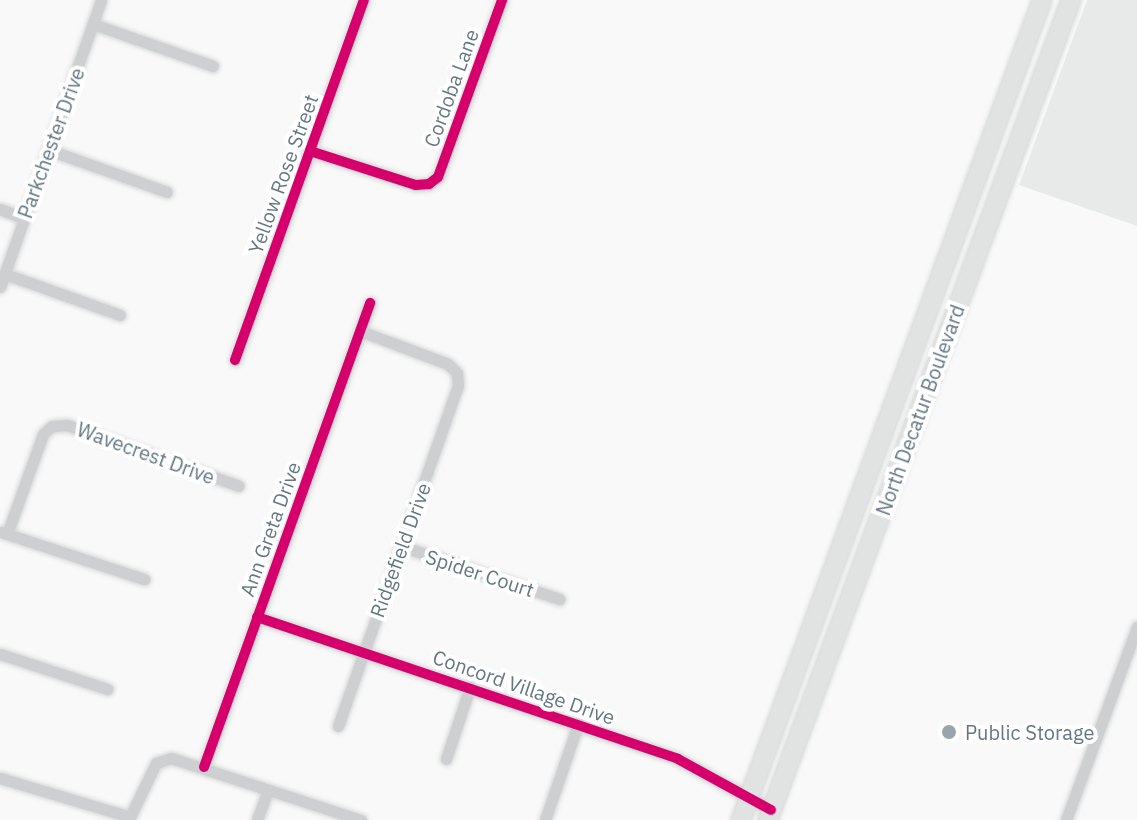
<!DOCTYPE html>
<html>
<head>
<meta charset="utf-8">
<style>
	body { margin:0 }
	#map { position:relative; width:1137px; height:820px; overflow:hidden; background:#f9f9f9; font-family:"IBM Plex Sans",sans-serif }
	div>[style] { position:absolute }
	.built>* { inset:0; background:#e8e9e9 }
	.roads { filter:drop-shadow(0 0 2px #d5d6d7) drop-shadow(0 0 2px #d5d6d7) }
	.minor>* { height:11px; margin:-5.5px; padding:0 5.5px; transform-origin:5.5px; border-radius:5.5px; background:#cecfd0 }
	.primary>* { height:18px; margin:-9px; padding:0 9px; transform-origin:9px; border-radius:9px; background:#e1e2e2 }
	.cycleway>* { height:10px; margin:-5px; padding:0 5px; transform-origin:5px; border-radius:5px; background:#d6006c }
	.dots>* { width:22px; height:22px; translate:-50% -50%; box-sizing:border-box; border:4px solid #fff; border-radius:50% }
	span { translate:-50% -50%; white-space:nowrap; text-align:center; line-height:1.15; -webkit-text-stroke:8px #fff; paint-order:stroke }
	.street-label { font-size:20px; color:#657683 }
	.poi-label { font-size:20px; color:#657683 }
	.left { translate:0 -50%; text-align:left }
</style>
</head>
<body>
<div id="map">
	<div class="built">
		<div style="clip-path:polygon(1087px 0,1137px 0,1137px 226px,1019px 185px)"></div>
	</div>
	<div class="roads">
		<div class="minor">
			<div style="left:93px;top:24px;width:127px;rotate:19.3deg"></div>
			<div style="left:49px;top:150px;width:125px;rotate:19.6deg"></div>
			<div style="left:310px;top:151px;width:111px;rotate:17.8deg"></div>
			<div style="left:416px;top:185px;width:13px;rotate:-4deg"></div>
			<div style="left:429px;top:184px;width:11px;rotate:-38deg"></div>
			<div style="left:438px;top:177px;width:188px;rotate:-70.1deg"></div>
			<div style="left:0;top:209px;width:26px;rotate:21deg"></div>
			<div style="left:5px;top:274px;width:122px;rotate:19.6deg"></div>
			<div style="left:0;top:287px;width:304px;rotate:-70.6deg"></div>
			<div style="left:235px;top:360px;width:382px;rotate:-70.3deg"></div>
			<div style="left:1px;top:532px;width:151px;rotate:18.2deg"></div>
			<div style="left:7px;top:534px;width:106px;rotate:-70.2deg"></div>
			<div style="left:43px;top:434px;width:12px;rotate:-42deg"></div>
			<div style="left:52px;top:426px;width:15px;rotate:-4deg"></div>
			<div style="left:67px;top:425px;width:182px;rotate:19.5deg"></div>
			<div style="left:401px;top:546px;width:167px;rotate:18.5deg"></div>
			<div style="left:257px;top:617px;width:444px;rotate:18.6deg"></div>
			<div style="left:678px;top:759px;width:106px;rotate:28.7deg"></div>
			<div style="left:0;top:654px;width:113px;rotate:18.1deg"></div>
			<div style="left:338px;top:726px;width:361px;rotate:-70.6deg"></div>
			<div style="left:458px;top:385px;width:12px;rotate:-95deg"></div>
			<div style="left:457px;top:373px;width:13px;rotate:-135deg"></div>
			<div style="left:448px;top:364px;width:94px;rotate:-159.4deg"></div>
			<div style="left:446px;top:759px;width:76px;rotate:-71.6deg"></div>
			<div style="left:204px;top:767px;width:493px;rotate:-70.3deg"></div>
			<div style="left:0;top:778px;width:136px;rotate:16.7deg"></div>
			<div style="left:130px;top:817px;width:60px;rotate:-64.3deg"></div>
			<div style="left:156px;top:763px;width:16px;rotate:-18deg"></div>
			<div style="left:171px;top:758px;width:200px;rotate:18.1deg"></div>
			<div style="left:257px;top:820px;width:32px;rotate:-70deg"></div>
			<div style="left:545px;top:820px;width:102px;rotate:-71deg"></div>
			<div style="left:1066px;top:820px;width:206px;rotate:-69.8deg"></div>
		</div>
		<div class="primary">
			<div style="left:741px;top:820px;width:873px;rotate:-69.84deg"></div>
			<div style="left:768px;top:820px;width:874px;rotate:-69.72deg"></div>
		</div>
	</div>
	<div class="cycleway">
		<div style="left:310px;top:151px;width:111px;rotate:17.8deg"></div>
		<div style="left:416px;top:185px;width:13px;rotate:-4deg"></div>
		<div style="left:429px;top:184px;width:11px;rotate:-38deg"></div>
		<div style="left:438px;top:177px;width:188px;rotate:-70.1deg"></div>
		<div style="left:235px;top:360px;width:382px;rotate:-70.3deg"></div>
		<div style="left:257px;top:617px;width:444px;rotate:18.6deg"></div>
		<div style="left:678px;top:759px;width:106px;rotate:28.7deg"></div>
		<div style="left:204px;top:767px;width:493px;rotate:-70.3deg"></div>
	</div>
	<div class="dots">
		<div style="left:949px;top:732px;background:#99a4ac"></div>
	</div>
	<div class="street-label">
		<span style="left:451px;top:88px;rotate:-70deg">Cordoba Lane</span>
		<span style="left:51px;top:143px;rotate:-70deg">Parkchester Drive</span>
		<span style="left:283px;top:174px;rotate:-70deg">Yellow Rose Street</span>
		<span style="left:920px;top:410px;rotate:-70deg">North Decatur Boulevard</span>
		<span style="left:146px;top:453px;rotate:20deg">Wavecrest Drive</span>
		<span style="left:270px;top:529px;rotate:-70deg">Ann Greta Drive</span>
		<span style="left:400px;top:550px;rotate:-70deg">Ridgefield Drive</span>
		<span style="left:480px;top:573px;rotate:18deg">Spider Court</span>
		<span style="left:524px;top:687px;rotate:19deg">Concord Village Drive</span>
	</div>
	<div class="poi-label">
		<span class="left" style="left:965px;top:732px">Public Storage</span>
	</div>
</div>
</body>
</html>
